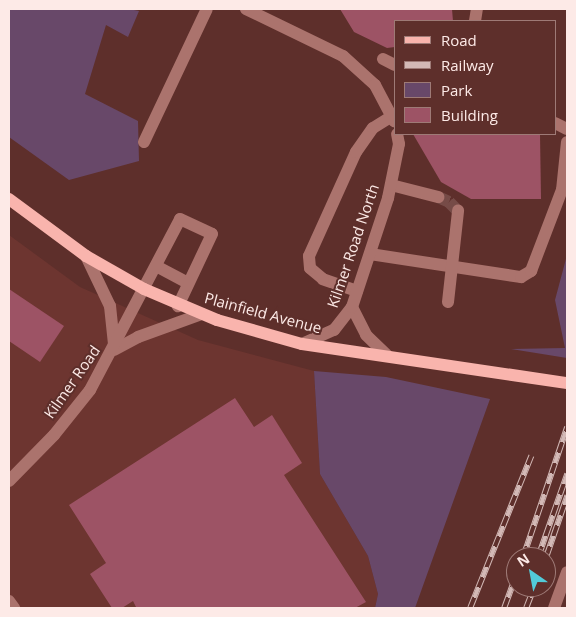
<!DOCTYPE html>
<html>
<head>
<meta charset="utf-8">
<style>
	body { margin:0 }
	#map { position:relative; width:576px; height:617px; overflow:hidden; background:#5e2f2b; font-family:"Open Sans",sans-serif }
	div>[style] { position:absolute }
	.built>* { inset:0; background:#6d3530 }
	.green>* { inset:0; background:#684869 }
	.building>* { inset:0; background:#9d5365 }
	.minor-tunnel>* { height:12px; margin-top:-6px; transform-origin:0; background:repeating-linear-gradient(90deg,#764b47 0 12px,transparent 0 18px) }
	.minor>* { height:12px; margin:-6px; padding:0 6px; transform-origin:6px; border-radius:6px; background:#ab736d }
	.major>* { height:12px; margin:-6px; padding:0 6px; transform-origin:6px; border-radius:6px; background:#f9b4ad }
	.rail>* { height:5.5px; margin-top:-2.75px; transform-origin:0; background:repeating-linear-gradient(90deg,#5e2f2b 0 11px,#d3b9b6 0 22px); box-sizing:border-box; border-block:1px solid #d3b9b6 }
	span { translate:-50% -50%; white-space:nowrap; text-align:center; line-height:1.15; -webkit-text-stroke:4px #5e2f2b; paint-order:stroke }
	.street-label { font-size:15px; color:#fdeae7 }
	.frame { position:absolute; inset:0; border:10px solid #fdeae7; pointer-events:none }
	.legend { position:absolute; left:394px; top:20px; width:162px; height:115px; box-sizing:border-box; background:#5e2f2b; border:1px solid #9e7a76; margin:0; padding:6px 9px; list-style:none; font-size:15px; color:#fdeae7 }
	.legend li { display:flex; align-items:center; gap:10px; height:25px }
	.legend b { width:25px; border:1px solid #9e7a76 }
	.north { position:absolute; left:506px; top:547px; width:50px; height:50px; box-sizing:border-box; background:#5e2f2b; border:1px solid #9e7a76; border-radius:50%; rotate:327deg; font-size:14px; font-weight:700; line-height:20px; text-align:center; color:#fdeae7 }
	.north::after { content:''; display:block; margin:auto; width:18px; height:22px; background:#52cbd9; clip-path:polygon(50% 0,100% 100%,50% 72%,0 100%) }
</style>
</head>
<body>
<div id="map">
	<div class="built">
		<div style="clip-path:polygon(9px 235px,80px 287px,198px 340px,314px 371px,320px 474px,368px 556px,378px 594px,375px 608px,9px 608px)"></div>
	</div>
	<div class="green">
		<div style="clip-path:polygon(9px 9px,129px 9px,139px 11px,128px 37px,106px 25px,85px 94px,138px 121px,139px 161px,69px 180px,9px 137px)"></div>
		<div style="clip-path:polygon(567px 255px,567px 358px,511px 349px,565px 348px,555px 300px)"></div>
		<div style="clip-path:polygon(314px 371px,386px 377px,490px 399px,415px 608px,375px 608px,378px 594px,368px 556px,320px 474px)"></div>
	</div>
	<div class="building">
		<div style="clip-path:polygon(340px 9px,452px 9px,453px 21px,395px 21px,395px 47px,387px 48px,354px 32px)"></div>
		<div style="clip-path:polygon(413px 134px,540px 134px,541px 199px,471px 199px,441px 182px)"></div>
		<div style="clip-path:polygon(9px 289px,64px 326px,40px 362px,9px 341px)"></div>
		<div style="clip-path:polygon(235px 398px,254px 427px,272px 415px,302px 463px,284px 475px,366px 602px,355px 608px,134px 608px,136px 607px,133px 601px,122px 608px,112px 608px,90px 574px,106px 563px,69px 505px)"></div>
	</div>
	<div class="minor-tunnel">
		<div style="left:438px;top:197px;width:12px;rotate:24deg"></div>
		<div style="left:449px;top:202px;width:13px;rotate:45deg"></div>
	</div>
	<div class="minor">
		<div style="left:246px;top:9px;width:108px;rotate:25.9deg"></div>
		<div style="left:343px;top:56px;width:43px;rotate:42.2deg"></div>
		<div style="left:375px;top:85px;width:41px;rotate:62.2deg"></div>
		<div style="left:475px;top:21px;width:12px;rotate:-81deg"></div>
		<div style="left:383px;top:59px;width:13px;rotate:27deg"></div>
		<div style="left:555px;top:123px;width:13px;rotate:27deg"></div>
		<div style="left:144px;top:142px;width:147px;rotate:-64.7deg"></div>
		<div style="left:391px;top:185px;width:49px;rotate:14.3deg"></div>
		<div style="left:370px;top:254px;width:153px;rotate:8.7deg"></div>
		<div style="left:521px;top:277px;width:12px;rotate:-31deg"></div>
		<div style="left:531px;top:271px;width:87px;rotate:-69.1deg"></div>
		<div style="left:562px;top:190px;width:48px;rotate:-84.1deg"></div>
		<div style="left:86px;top:256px;width:55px;rotate:64.4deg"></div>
		<div style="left:110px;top:306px;width:39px;rotate:84deg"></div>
		<div style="left:156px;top:266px;width:36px;rotate:28deg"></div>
		<div style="left:357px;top:291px;width:36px;rotate:-161deg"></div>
		<div style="left:323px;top:279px;width:17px;rotate:-140deg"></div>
		<div style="left:310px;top:268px;width:12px;rotate:-95deg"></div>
		<div style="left:309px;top:256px;width:114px;rotate:-65.7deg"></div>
		<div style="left:356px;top:152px;width:29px;rotate:-55deg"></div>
		<div style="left:373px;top:128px;width:26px;rotate:-32deg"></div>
		<div style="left:448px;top:302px;width:92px;rotate:-83.7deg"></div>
		<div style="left:352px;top:307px;width:31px;rotate:63deg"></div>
		<div style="left:366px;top:335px;width:29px;rotate:44deg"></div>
		<div style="left:302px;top:344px;width:35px;rotate:-24deg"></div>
		<div style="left:334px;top:330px;width:29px;rotate:-52deg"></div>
		<div style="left:352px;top:307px;width:115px;rotate:-71.7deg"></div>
		<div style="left:388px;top:198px;width:55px;rotate:-78.5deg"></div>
		<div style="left:399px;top:144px;width:10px;rotate:-101deg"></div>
		<div style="left:114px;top:350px;width:27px;rotate:-28deg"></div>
		<div style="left:138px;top:337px;width:68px;rotate:-19.8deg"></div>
		<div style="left:9px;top:481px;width:64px;rotate:-45.6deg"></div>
		<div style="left:54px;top:435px;width:58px;rotate:-51.3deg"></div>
		<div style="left:90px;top:390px;width:193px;rotate:-62.2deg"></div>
		<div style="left:180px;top:219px;width:35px;rotate:25deg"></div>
		<div style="left:212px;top:234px;width:80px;rotate:115.3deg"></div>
		<div style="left:9px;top:601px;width:9px;rotate:54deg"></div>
		<div style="left:554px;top:608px;width:38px;rotate:-70deg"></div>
	</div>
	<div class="major">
		<div style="left:9px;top:199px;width:96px;rotate:36.5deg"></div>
		<div style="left:86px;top:256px;width:67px;rotate:29.6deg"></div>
		<div style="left:144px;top:289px;width:79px;rotate:23deg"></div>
		<div style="left:217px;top:320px;width:88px;rotate:15.8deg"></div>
		<div style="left:302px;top:344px;width:268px;rotate:8.4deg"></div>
	</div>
	<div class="rail">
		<div style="left:523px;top:557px;width:137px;rotate:-71.3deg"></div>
		<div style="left:538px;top:557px;width:88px;rotate:-70.7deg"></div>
		<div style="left:546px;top:557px;width:65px;rotate:-71deg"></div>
		<div style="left:470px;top:608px;width:164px;rotate:-68.1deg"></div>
		<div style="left:504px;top:608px;width:35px;rotate:-70deg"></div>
		<div style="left:526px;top:608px;width:22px;rotate:-69deg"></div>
	</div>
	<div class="street-label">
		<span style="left:353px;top:246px;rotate:-71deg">Kilmer Road North</span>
		<span style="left:263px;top:313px;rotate:15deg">Plainfield Avenue</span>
		<span style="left:72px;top:382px;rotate:-55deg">Kilmer Road</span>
	</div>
	<div class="frame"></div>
	<ul class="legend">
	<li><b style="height:6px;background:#f9b4ad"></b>Road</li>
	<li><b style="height:6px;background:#d3b9b6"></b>Railway</li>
	<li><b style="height:14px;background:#684869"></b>Park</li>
	<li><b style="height:14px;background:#9d5365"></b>Building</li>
	</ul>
	<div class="north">N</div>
</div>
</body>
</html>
